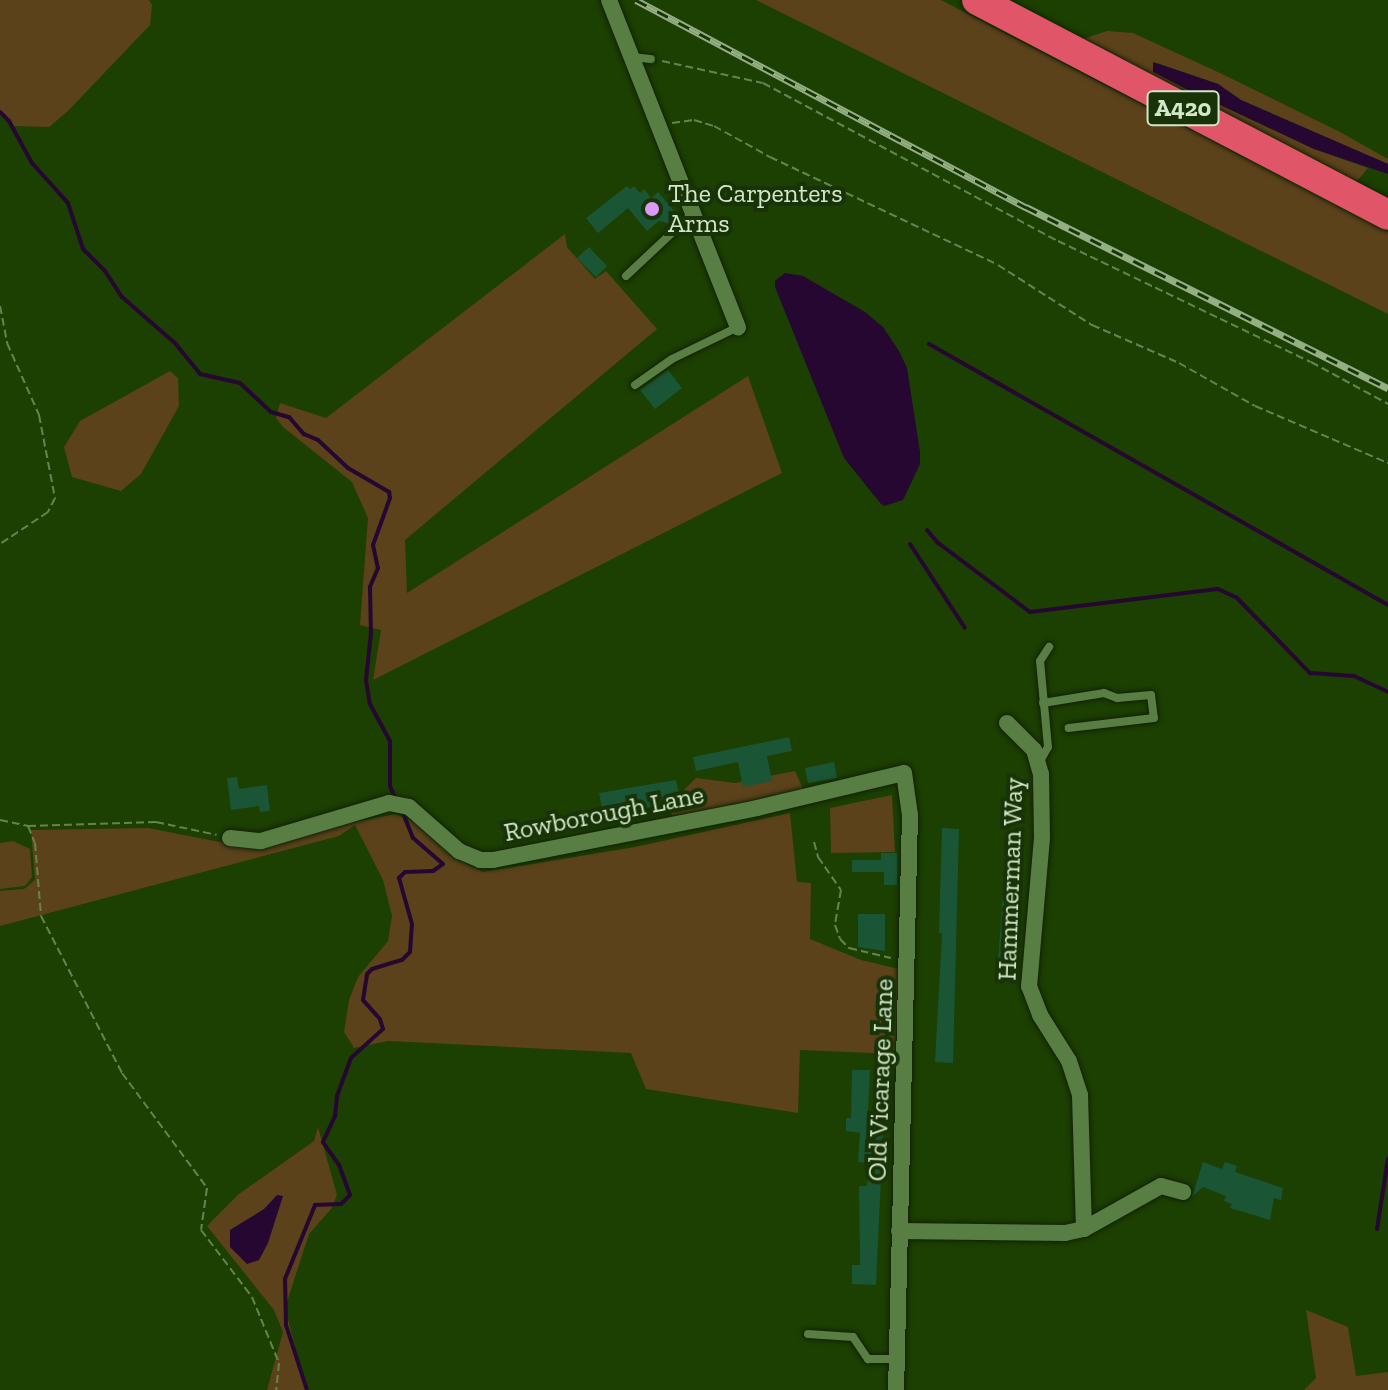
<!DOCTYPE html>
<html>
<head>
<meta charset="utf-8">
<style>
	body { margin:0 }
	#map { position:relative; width:1388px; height:1390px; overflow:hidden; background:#1c3f02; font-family:"Zilla Slab",serif }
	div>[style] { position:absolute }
	.green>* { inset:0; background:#5b421b }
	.water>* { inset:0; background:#260731 }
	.stream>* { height:4px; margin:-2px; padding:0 2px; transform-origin:2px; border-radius:2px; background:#260731 }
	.building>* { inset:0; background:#1a5635 }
	.path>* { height:2px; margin-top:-1px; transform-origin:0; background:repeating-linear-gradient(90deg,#658352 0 8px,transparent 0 12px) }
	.roads { filter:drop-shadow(0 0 2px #102205) drop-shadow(0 0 2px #102205) }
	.lane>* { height:8px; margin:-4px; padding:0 4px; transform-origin:4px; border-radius:4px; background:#587e44 }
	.street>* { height:16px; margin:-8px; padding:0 8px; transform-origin:8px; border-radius:8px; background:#587e44 }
	.highway>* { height:30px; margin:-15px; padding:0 15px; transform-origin:15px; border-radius:15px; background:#e05568 }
	.rail>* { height:7px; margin-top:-3.5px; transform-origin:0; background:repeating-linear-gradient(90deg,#183307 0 12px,#95af85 0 24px); box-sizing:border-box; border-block:2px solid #95af85 }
	.dots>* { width:22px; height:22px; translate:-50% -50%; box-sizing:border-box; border:4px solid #183307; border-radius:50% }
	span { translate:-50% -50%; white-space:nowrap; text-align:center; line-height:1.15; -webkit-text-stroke:8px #183307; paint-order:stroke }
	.shield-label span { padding:2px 6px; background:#183307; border:2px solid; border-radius:6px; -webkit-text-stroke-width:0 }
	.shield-label { font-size:24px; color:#d3e8c9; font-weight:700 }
	.poi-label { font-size:26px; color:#d3e8c9 }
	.left { translate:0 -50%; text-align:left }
	.street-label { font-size:26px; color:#d3e8c9 }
</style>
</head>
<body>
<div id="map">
	<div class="green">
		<div style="clip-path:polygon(0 0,149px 0,152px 5px,150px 25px,68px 111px,49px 127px,14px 126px,0 110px)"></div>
		<div style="clip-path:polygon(756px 0,941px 0,1388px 232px,1388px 314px)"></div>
		<div style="clip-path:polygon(1107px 31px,1133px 33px,1220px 73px,1340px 132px,1388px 159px,1388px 164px,1241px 100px,1218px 84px,1157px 63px,1184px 88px,1314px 149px,1368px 168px,1352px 187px,1080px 40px)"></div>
		<div style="clip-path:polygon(565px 234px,567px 247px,595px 279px,606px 271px,657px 329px,405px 540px,407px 593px,748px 376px,782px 473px,373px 680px,381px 630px,360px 625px,368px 518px,352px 482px,283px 427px,276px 418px,280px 403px,326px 418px)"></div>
		<div style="clip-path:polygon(170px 371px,178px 378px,179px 406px,141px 474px,121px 491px,72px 477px,64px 447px,80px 421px)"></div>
		<div style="clip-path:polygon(795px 771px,804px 791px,672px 816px,669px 799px,679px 795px,696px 778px,735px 783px)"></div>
		<div style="clip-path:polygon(892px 795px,895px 852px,831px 853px,830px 808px)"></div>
		<div style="clip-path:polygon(790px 813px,797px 882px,811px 883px,810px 939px,861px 960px,899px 969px,895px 1054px,800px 1050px,798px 1113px,646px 1089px,631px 1053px,388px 1041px,354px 1048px,344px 1032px,349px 1000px,358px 977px,388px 941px,392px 916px,383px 880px,355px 825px,339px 836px,0 926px,0 891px,24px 889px,35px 880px,31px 830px,148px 828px,235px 845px,396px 814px,416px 823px,461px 861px,483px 872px,635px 847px)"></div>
		<div style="clip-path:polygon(13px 841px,30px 849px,32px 877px,25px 886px,0 889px,0 843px)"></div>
		<div style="clip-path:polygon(318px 1127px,337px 1195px,331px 1209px,309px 1234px,285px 1308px,306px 1390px,267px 1390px,283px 1332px,274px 1310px,207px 1226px,239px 1194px,314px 1141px)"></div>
		<div style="clip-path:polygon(1306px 1310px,1348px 1327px,1356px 1376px,1388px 1372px,1388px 1390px,1304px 1390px,1316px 1378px)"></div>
	</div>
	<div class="water">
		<div style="clip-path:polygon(1153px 62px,1218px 84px,1241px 100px,1388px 164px,1388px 174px,1314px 149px,1184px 88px,1153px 72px)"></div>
		<div style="clip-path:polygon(785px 273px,803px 276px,865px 312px,883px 327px,899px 351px,907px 368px,920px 452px,920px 464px,903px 500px,884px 506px,881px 504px,844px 458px,775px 287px,775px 281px)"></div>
		<div style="clip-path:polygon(277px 1195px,283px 1196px,268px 1243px,259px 1260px,247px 1264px,230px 1247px,230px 1230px,264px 1209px)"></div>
	</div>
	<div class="stream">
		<div style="left:0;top:112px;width:13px;rotate:45deg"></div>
		<div style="left:9px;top:121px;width:48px;rotate:61.3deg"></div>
		<div style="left:32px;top:163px;width:54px;rotate:48deg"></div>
		<div style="left:68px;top:203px;width:48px;rotate:71.9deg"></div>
		<div style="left:83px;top:249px;width:31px;rotate:45deg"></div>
		<div style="left:105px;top:271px;width:31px;rotate:57deg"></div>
		<div style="left:122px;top:297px;width:70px;rotate:41deg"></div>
		<div style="left:175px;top:343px;width:40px;rotate:51deg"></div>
		<div style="left:200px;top:374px;width:41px;rotate:12.7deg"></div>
		<div style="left:240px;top:383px;width:42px;rotate:43.1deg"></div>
		<div style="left:271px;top:412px;width:19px;rotate:16deg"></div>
		<div style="left:289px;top:417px;width:23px;rotate:49deg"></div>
		<div style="left:304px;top:434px;width:15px;rotate:23deg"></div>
		<div style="left:318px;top:440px;width:41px;rotate:43deg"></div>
		<div style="left:348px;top:468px;width:48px;rotate:30.3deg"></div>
		<div style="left:389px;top:492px;width:6px;rotate:81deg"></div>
		<div style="left:390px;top:498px;width:50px;rotate:109.9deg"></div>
		<div style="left:373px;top:545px;width:24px;rotate:78deg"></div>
		<div style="left:378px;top:568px;width:21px;rotate:113deg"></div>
		<div style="left:370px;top:587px;width:46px;rotate:88.8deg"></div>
		<div style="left:371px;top:633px;width:47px;rotate:96.1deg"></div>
		<div style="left:366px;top:680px;width:24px;rotate:81deg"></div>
		<div style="left:370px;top:704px;width:42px;rotate:61.6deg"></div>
		<div style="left:390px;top:741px;width:45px;rotate:90deg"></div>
		<div style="left:390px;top:786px;width:13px;rotate:67deg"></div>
		<div style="left:929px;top:344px;width:528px;rotate:29.62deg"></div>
		<div style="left:927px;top:530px;width:16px;rotate:50deg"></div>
		<div style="left:937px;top:542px;width:116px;rotate:37deg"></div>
		<div style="left:1030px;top:612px;width:189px;rotate:-7deg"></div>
		<div style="left:1218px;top:589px;width:21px;rotate:25deg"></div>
		<div style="left:1237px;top:598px;width:105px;rotate:45.8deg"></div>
		<div style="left:1310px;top:673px;width:44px;rotate:3.9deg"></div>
		<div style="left:1354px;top:676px;width:38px;rotate:25deg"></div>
		<div style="left:910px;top:544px;width:100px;rotate:56.8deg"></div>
		<div style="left:1377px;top:1229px;width:71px;rotate:-81.1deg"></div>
		<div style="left:307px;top:1390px;width:68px;rotate:-107.9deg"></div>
		<div style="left:286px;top:1325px;width:46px;rotate:-91.2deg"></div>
		<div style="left:285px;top:1279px;width:80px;rotate:-67.9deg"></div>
		<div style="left:315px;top:1205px;width:26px;rotate:-2deg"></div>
		<div style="left:341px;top:1204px;width:13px;rotate:-45deg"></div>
		<div style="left:350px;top:1195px;width:32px;rotate:-110deg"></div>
		<div style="left:339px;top:1165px;width:28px;rotate:-125deg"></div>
		<div style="left:323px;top:1142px;width:29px;rotate:-65deg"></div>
		<div style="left:335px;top:1116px;width:20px;rotate:-84deg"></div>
		<div style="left:337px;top:1096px;width:40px;rotate:-69.8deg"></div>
		<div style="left:351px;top:1058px;width:43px;rotate:-42.2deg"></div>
		<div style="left:383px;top:1029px;width:10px;rotate:-107deg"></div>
		<div style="left:380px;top:1019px;width:25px;rotate:-132deg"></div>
		<div style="left:363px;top:1000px;width:26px;rotate:-81deg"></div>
		<div style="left:367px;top:974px;width:7px;rotate:-45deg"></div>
		<div style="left:372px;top:969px;width:31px;rotate:-17deg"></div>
		<div style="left:402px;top:960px;width:11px;rotate:-45deg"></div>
		<div style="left:410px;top:952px;width:28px;rotate:-86deg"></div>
		<div style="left:412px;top:924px;width:48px;rotate:-105.8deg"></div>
		<div style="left:399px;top:878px;width:8px;rotate:-45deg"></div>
		<div style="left:405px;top:872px;width:28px;rotate:-2deg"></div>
		<div style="left:433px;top:871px;width:12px;rotate:-35deg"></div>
		<div style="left:443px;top:864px;width:40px;rotate:-139deg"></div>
		<div style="left:413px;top:838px;width:31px;rotate:-112deg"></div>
	</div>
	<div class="building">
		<div style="clip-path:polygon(627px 186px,630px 189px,634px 186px,640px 193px,644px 189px,651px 198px,658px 192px,679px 217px,672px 224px,659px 221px,647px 231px,628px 208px,598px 233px,586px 218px)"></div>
		<div style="clip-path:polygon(589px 247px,607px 266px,596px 277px,577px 258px)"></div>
		<div style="clip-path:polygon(668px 370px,682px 388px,655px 409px,640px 390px)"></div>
		<div style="clip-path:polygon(789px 737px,792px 751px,767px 756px,772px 781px,743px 787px,738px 762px,696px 771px,693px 757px)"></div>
		<div style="clip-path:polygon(834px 762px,837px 778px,808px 783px,805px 768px)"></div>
		<div style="clip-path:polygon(237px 777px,239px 789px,267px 785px,270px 811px,260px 812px,259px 806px,231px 810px,227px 778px)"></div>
		<div style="clip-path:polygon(676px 780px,679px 795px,655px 801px,656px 806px,625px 813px,621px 803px,602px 808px,599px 793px)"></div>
		<div style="clip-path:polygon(942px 828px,959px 829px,953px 1063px,935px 1062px,942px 933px,939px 933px)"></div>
		<div style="clip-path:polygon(881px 853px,897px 853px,897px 885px,884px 885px,884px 872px,852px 872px,852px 860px,881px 860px)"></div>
		<div style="clip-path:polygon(1004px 878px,1022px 879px,1015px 977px,997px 976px)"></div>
		<div style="clip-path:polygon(858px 914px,885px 914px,885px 951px,858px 947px)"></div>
		<div style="clip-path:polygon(852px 1070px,870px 1070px,867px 1133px,883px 1134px,876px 1285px,852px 1284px,852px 1265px,860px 1265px,859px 1186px,867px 1186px,869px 1163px,858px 1162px,860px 1132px,863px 1133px,846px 1131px,846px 1118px,851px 1118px)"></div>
		<div style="clip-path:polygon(1203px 1162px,1222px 1169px,1225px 1162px,1237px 1166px,1235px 1172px,1283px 1188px,1281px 1200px,1274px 1198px,1270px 1220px,1230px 1208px,1232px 1204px,1224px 1201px,1226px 1196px,1203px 1187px,1192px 1197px)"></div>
	</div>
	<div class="path">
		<div style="left:662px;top:61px;width:103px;rotate:12.3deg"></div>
		<div style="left:763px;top:83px;width:335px;rotate:28.2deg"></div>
		<div style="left:1058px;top:241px;width:280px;rotate:25.6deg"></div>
		<div style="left:1311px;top:362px;width:88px;rotate:28.6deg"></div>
		<div style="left:672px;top:123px;width:22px;rotate:-8deg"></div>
		<div style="left:694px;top:120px;width:21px;rotate:17deg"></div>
		<div style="left:714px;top:126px;width:64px;rotate:29deg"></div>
		<div style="left:770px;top:157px;width:252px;rotate:25.3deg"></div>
		<div style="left:998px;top:265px;width:112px;rotate:32.6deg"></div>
		<div style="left:1092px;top:325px;width:95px;rotate:23.6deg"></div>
		<div style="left:1179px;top:363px;width:87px;rotate:29.5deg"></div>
		<div style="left:1255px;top:406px;width:145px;rotate:23.2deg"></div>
		<div style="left:0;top:306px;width:38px;rotate:79deg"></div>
		<div style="left:7px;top:343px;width:79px;rotate:66deg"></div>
		<div style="left:39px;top:415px;width:85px;rotate:79.1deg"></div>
		<div style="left:55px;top:498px;width:16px;rotate:117deg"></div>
		<div style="left:48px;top:512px;width:58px;rotate:146.3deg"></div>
		<div style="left:0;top:820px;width:29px;rotate:12deg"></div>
		<div style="left:28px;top:826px;width:128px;rotate:-1.8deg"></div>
		<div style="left:156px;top:822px;width:62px;rotate:12deg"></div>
		<div style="left:28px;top:826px;width:18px;rotate:68deg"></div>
		<div style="left:35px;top:843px;width:73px;rotate:85.3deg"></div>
		<div style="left:41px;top:916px;width:177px;rotate:62.7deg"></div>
		<div style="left:122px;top:1073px;width:143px;rotate:53.5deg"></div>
		<div style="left:207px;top:1188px;width:42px;rotate:98.1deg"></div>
		<div style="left:201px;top:1230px;width:84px;rotate:52.7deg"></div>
		<div style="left:252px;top:1297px;width:71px;rotate:67.8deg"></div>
		<div style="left:279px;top:1363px;width:27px;rotate:96deg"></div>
		<div style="left:814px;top:842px;width:16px;rotate:75deg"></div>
		<div style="left:818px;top:857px;width:40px;rotate:55.1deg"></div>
		<div style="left:841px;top:890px;width:36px;rotate:100deg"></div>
		<div style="left:835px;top:925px;width:15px;rotate:70deg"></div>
		<div style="left:840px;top:939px;width:13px;rotate:45deg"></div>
		<div style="left:849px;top:948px;width:43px;rotate:13.4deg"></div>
	</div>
	<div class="roads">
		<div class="lane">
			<div style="left:632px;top:57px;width:19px;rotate:6deg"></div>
			<div style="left:626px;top:276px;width:92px;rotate:-43.2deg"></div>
			<div style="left:635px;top:385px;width:45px;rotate:-35.1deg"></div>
			<div style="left:672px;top:359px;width:73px;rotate:-25.9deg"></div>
			<div style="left:1043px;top:703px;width:62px;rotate:-9.3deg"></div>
			<div style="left:1104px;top:693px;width:14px;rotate:21deg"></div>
			<div style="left:1117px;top:698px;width:34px;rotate:-5deg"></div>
			<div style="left:1151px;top:695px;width:23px;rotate:83deg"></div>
			<div style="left:1154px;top:718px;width:86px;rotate:173.3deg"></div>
			<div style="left:1039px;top:763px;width:18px;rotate:-61deg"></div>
			<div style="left:1048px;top:747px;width:86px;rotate:-95.3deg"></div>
			<div style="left:1040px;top:661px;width:17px;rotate:-57deg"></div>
			<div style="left:808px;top:1334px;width:45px;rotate:3.8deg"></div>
			<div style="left:853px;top:1337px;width:27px;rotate:56deg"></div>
			<div style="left:868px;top:1359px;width:28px"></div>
		</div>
		<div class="street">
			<div style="left:609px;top:0;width:352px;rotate:68.5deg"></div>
			<div style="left:1007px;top:723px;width:38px;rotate:45deg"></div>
			<div style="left:1034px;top:750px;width:25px;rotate:74deg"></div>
			<div style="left:1041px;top:774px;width:64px;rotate:89.1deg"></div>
			<div style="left:1042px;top:838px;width:149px;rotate:95deg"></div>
			<div style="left:1029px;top:986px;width:31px;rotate:69deg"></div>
			<div style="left:1040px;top:1015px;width:54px;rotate:57.8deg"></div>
			<div style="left:1069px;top:1061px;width:36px;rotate:72deg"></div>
			<div style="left:1080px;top:1095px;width:134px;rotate:88.3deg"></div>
			<div style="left:230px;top:838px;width:31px;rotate:6deg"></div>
			<div style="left:261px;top:841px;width:134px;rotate:-16.5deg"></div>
			<div style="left:389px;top:803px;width:20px;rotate:11deg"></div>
			<div style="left:409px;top:807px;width:67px;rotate:41.3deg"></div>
			<div style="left:459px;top:851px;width:23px;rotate:23deg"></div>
			<div style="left:480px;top:860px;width:13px"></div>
			<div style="left:493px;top:860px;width:269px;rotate:-11.1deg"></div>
			<div style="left:757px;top:808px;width:151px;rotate:-13.4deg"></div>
			<div style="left:904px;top:773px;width:42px;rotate:81.9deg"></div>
			<div style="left:910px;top:815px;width:575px;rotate:91.39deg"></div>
			<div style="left:899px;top:1231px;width:166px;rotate:0.7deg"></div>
			<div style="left:1065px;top:1233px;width:19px;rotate:-12deg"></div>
			<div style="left:1084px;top:1229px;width:88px;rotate:-29.2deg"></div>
			<div style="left:1161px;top:1186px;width:23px;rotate:15deg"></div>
		</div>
		<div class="highway">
			<div style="left:977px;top:0;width:464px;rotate:27.6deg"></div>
		</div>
	</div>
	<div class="rail">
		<div style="left:636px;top:0;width:442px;rotate:28deg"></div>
		<div style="left:1026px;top:207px;width:405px;rotate:26.6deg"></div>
	</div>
	<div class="dots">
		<div style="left:652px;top:209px;background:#db9af6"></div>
	</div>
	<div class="shield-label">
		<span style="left:1183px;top:108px">A420</span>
	</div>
	<div class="poi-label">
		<span class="left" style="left:668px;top:209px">The Carpenters<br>Arms</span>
	</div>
	<div class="street-label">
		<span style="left:604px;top:814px;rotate:-11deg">Rowborough Lane</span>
		<span style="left:1011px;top:879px;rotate:-88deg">Hammerman Way</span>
		<span style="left:881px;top:1080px;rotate:-88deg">Old Vicarage Lane</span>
	</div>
</div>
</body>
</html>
